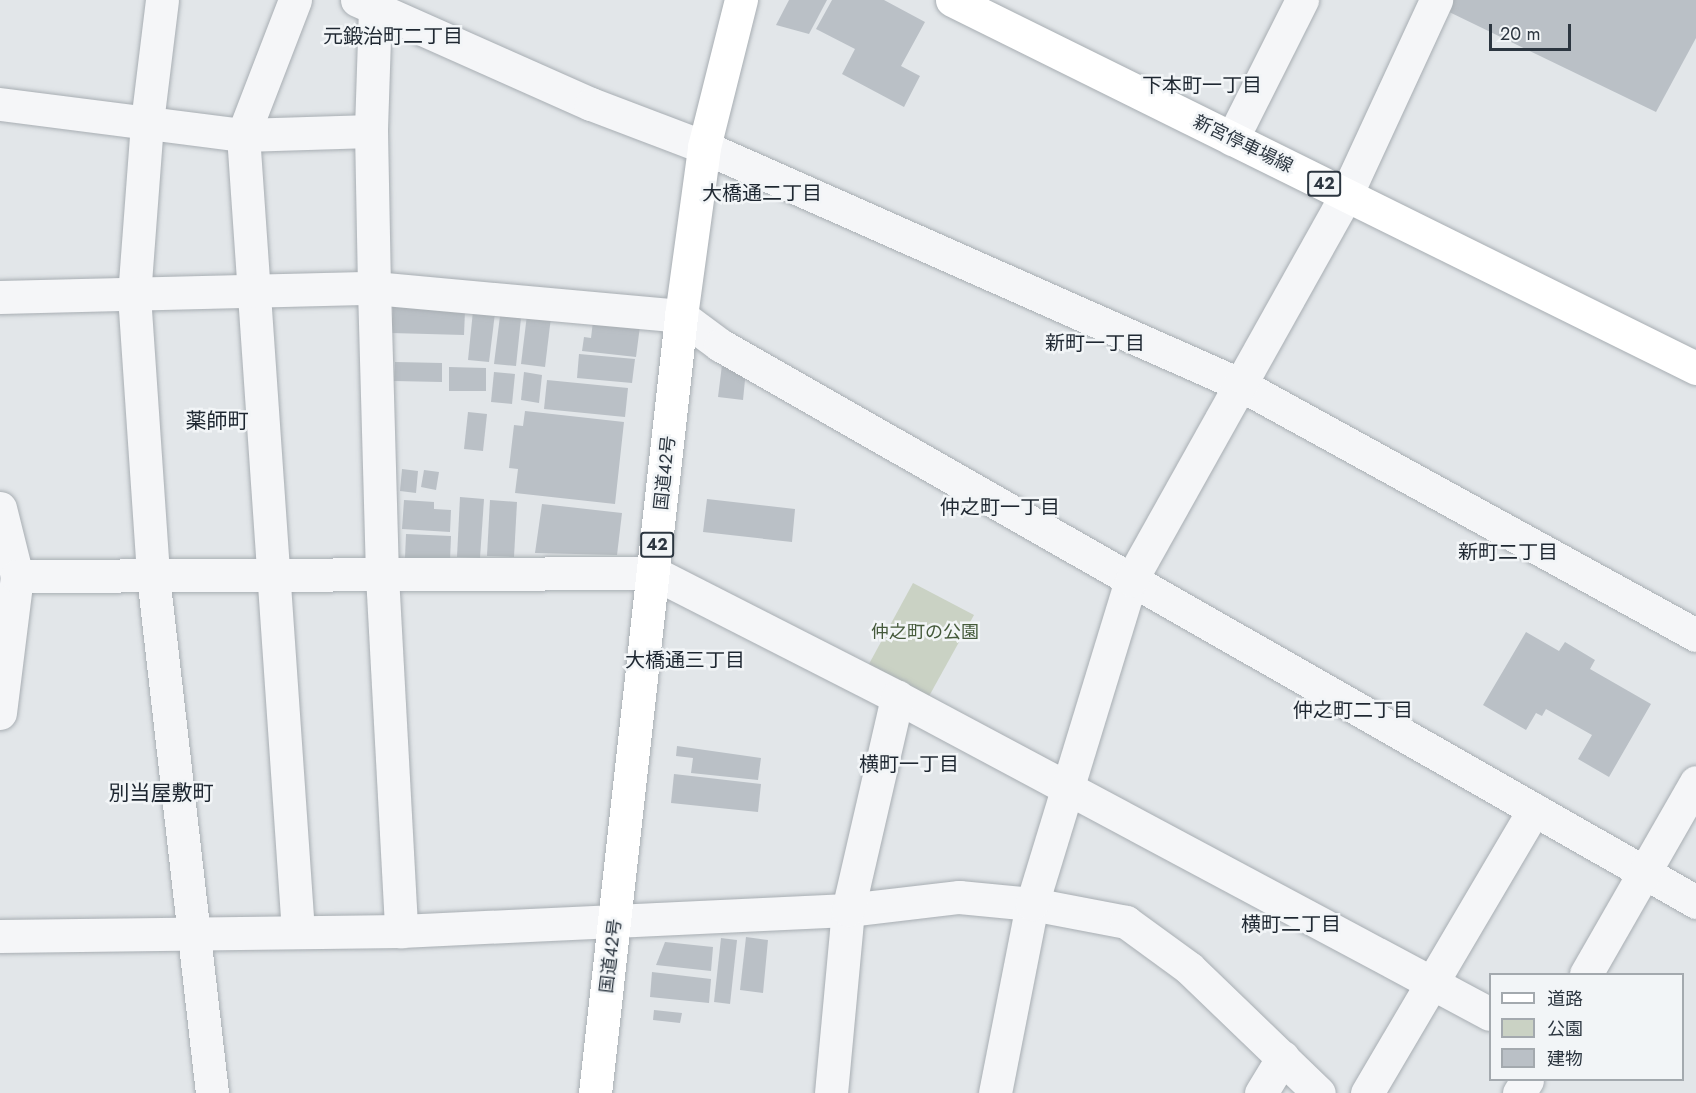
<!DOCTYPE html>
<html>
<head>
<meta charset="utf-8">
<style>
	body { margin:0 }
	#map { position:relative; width:1696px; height:1093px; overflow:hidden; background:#e2e6e9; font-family:Jost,"Noto Sans JP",sans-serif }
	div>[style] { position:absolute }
	.green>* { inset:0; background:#cad2c4 }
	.building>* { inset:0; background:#bac0c6 }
	.roads { filter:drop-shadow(0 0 2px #a8aeb3) drop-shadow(0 0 2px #a8aeb3) }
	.minor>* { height:33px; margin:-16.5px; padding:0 16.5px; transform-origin:16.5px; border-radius:16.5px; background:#f5f6f8 }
	.major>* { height:33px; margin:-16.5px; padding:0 16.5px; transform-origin:16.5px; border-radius:16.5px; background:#fff }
	.highway>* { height:33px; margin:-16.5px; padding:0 16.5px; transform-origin:16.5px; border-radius:16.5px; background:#fff }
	span { translate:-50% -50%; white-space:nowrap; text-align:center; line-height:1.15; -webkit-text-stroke:5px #f2f5f7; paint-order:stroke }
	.shield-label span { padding:2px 4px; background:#f2f5f7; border:2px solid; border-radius:4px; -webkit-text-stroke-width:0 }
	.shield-label { font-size:16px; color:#2c3640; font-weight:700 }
	.street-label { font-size:18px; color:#2c3640 }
	.park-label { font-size:18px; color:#455a3b }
	.neighbourhood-label { font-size:20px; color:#1e2731 }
	.quarter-label { font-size:21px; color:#1e2731 }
	.legend { position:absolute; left:1489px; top:973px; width:195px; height:108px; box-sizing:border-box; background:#f2f5f7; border:2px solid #a3a9ae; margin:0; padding:8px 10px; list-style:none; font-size:18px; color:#2c3640 }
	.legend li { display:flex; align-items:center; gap:12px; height:30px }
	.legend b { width:30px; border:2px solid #a3a9ae }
	.scale { position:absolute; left:1489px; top:24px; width:82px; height:27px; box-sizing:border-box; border:3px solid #2c3640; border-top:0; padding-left:8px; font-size:18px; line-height:21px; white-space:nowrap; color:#2c3640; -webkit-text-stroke:4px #f2f5f7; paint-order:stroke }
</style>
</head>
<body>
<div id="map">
	<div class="green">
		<div style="clip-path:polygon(913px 583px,974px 615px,923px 707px,863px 675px)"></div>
	</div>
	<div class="building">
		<div style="clip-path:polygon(789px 0,827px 0,809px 34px,776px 25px)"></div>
		<div style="clip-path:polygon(832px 0,884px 0,925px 22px,901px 66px,920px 76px,904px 107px,842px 74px,855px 49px,816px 29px)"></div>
		<div style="clip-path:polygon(1447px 0,1696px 0,1696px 38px,1656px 112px,1443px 9px)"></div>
		<div style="clip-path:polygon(393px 307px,465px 310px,464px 335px,391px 333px)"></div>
		<div style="clip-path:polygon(473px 311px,495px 313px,489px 362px,468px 360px)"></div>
		<div style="clip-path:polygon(527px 315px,551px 317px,545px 367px,521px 364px)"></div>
		<div style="clip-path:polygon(500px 316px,521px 318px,516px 366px,494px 364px)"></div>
		<div style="clip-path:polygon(593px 321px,640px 326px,636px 357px,582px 351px,584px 337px,591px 338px)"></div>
		<div style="clip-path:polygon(579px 354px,635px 359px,632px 383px,577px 378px)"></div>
		<div style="clip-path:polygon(723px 357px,746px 370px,743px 400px,718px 397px)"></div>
		<div style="clip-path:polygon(395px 362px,442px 363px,442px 382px,394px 381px)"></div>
		<div style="clip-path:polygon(449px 367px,486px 368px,486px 391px,449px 391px)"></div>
		<div style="clip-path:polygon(494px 372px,515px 374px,512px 404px,491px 402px)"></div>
		<div style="clip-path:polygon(524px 372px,542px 375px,539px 403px,521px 400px)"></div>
		<div style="clip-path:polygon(547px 380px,628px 388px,625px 417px,544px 409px)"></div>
		<div style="clip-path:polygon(525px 411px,624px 422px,615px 504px,515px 493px,518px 469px,509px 468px,514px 425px,523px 426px)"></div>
		<div style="clip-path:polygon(468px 412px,487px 414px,483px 451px,464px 449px)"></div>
		<div style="clip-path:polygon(402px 469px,418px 471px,416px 493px,400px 491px)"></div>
		<div style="clip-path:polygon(424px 470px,439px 472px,436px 490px,421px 487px)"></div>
		<div style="clip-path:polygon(460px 497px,484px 499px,480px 558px,457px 557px)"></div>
		<div style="clip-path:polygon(707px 499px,795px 509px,792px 542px,703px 532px)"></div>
		<div style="clip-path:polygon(404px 500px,434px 502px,434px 509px,451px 510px,450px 532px,402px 529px)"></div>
		<div style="clip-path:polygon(490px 500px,517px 502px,514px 557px,487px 556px)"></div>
		<div style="clip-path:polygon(542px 504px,622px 513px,617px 555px,535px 553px)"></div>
		<div style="clip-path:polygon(406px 534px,451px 536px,450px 560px,405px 558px)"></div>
		<div style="clip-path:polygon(1526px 632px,1559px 651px,1565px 642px,1595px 660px,1590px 669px,1651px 704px,1609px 777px,1578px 759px,1592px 735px,1546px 709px,1542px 716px,1536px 713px,1526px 730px,1483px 705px)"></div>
		<div style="clip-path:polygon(677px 746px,761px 758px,758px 780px,691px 773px,693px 758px,676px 756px)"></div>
		<div style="clip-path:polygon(674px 774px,761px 784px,758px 812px,671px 803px)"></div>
		<div style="clip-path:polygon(746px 937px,768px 940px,763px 993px,740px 990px)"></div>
		<div style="clip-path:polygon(721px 938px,737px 940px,730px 1004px,714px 1002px)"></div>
		<div style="clip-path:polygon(665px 942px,713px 947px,711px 971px,656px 965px)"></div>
		<div style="clip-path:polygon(652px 972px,711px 979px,709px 1003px,650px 997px)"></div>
		<div style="clip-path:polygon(654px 1010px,682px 1013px,680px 1023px,653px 1020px)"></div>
	</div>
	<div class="roads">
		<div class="minor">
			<div style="left:162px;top:0;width:124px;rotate:97deg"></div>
			<div style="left:147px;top:123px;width:172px;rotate:94.3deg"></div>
			<div style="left:134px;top:295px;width:282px;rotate:86.1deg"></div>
			<div style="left:153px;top:576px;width:520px;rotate:83.49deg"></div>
			<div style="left:295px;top:0;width:145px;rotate:111.1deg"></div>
			<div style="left:243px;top:135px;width:799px;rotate:86.05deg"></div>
			<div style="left:357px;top:0;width:256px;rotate:24deg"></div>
			<div style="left:591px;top:104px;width:121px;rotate:20.8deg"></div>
			<div style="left:704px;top:147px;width:587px;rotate:23.9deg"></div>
			<div style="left:1241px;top:385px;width:519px;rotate:28.79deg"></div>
			<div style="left:379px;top:0;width:9px;rotate:117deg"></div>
			<div style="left:375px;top:8px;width:123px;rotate:91.9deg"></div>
			<div style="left:371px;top:131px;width:157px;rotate:88.9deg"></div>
			<div style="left:374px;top:288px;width:287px;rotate:88.4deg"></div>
			<div style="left:382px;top:575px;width:357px;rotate:86.9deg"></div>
			<div style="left:0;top:104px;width:245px;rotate:7.3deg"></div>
			<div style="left:243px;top:135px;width:128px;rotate:-1.8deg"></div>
			<div style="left:1232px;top:139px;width:156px;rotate:-63.3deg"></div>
			<div style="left:0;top:297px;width:374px;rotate:-1.4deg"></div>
			<div style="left:374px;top:288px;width:308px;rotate:5.2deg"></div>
			<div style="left:681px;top:316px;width:49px;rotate:36.6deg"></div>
			<div style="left:720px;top:345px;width:1124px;rotate:29.71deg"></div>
			<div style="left:0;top:508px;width:70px;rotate:76deg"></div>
			<div style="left:17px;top:576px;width:138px;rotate:97.1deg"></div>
			<div style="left:17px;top:576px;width:637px;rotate:-0.27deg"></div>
			<div style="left:654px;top:573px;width:273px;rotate:27deg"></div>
			<div style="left:897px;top:697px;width:672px;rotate:28.13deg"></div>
			<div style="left:0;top:936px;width:401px;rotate:-0.7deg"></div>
			<div style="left:401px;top:931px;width:447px;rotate:-2.7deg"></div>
			<div style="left:848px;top:910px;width:112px;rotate:-6.7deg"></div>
			<div style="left:959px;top:897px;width:73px;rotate:5.5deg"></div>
			<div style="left:1032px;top:904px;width:96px;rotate:10.8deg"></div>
			<div style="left:1126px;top:922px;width:78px;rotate:36.1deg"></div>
			<div style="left:1189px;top:968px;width:180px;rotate:43.9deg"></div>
			<div style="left:1586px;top:974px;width:221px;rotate:-60.2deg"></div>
			<div style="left:831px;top:1093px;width:184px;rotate:-84.7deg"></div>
			<div style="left:848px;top:910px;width:219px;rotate:-77deg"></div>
			<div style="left:995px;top:1093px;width:193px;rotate:-78.9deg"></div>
			<div style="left:1032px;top:904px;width:339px;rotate:-73deg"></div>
			<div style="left:1131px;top:580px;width:441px;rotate:-60.8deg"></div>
			<div style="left:1346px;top:195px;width:215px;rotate:-65.2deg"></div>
			<div style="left:1261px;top:1093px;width:42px;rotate:-58.6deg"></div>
			<div style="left:1367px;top:1093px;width:329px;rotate:-59.5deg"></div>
			<div style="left:1519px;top:1093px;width:15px;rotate:-58deg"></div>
		</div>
		<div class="major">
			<div style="left:952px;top:0;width:830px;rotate:26.32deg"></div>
		</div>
		<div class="highway">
			<div style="left:595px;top:1093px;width:782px;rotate:-83.68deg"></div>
			<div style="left:681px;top:316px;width:171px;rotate:-82.2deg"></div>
			<div style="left:704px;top:147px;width:152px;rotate:-75.9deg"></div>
		</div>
	</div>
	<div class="shield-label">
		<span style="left:1324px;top:184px">42</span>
		<span style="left:657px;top:545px">42</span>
	</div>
	<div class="street-label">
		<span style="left:1243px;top:144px;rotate:26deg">新宮停車場線</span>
		<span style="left:665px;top:473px;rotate:-84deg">国道42号</span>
		<span style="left:611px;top:956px;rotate:-83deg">国道42号</span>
	</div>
	<div class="park-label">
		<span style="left:925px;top:632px">仲之町の公園</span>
	</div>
	<div class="neighbourhood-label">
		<span style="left:393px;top:36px">元鍛治町二丁目</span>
		<span style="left:1202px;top:85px">下本町一丁目</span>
		<span style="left:762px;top:193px">大橋通二丁目</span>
		<span style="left:1095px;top:343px">新町一丁目</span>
		<span style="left:1000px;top:507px">仲之町一丁目</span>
		<span style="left:1508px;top:552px">新町二丁目</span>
		<span style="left:685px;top:660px">大橋通三丁目</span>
		<span style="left:1353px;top:710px">仲之町二丁目</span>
		<span style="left:909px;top:764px">横町一丁目</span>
		<span style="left:1291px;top:924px">横町二丁目</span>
	</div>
	<div class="quarter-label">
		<span style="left:217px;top:421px">薬師町</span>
		<span style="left:161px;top:793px">別当屋敷町</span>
	</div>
	<ul class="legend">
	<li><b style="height:8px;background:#fff"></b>道路</li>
	<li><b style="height:16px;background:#cad2c4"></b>公園</li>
	<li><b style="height:16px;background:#bac0c6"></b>建物</li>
	</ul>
	<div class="scale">20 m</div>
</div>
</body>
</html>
